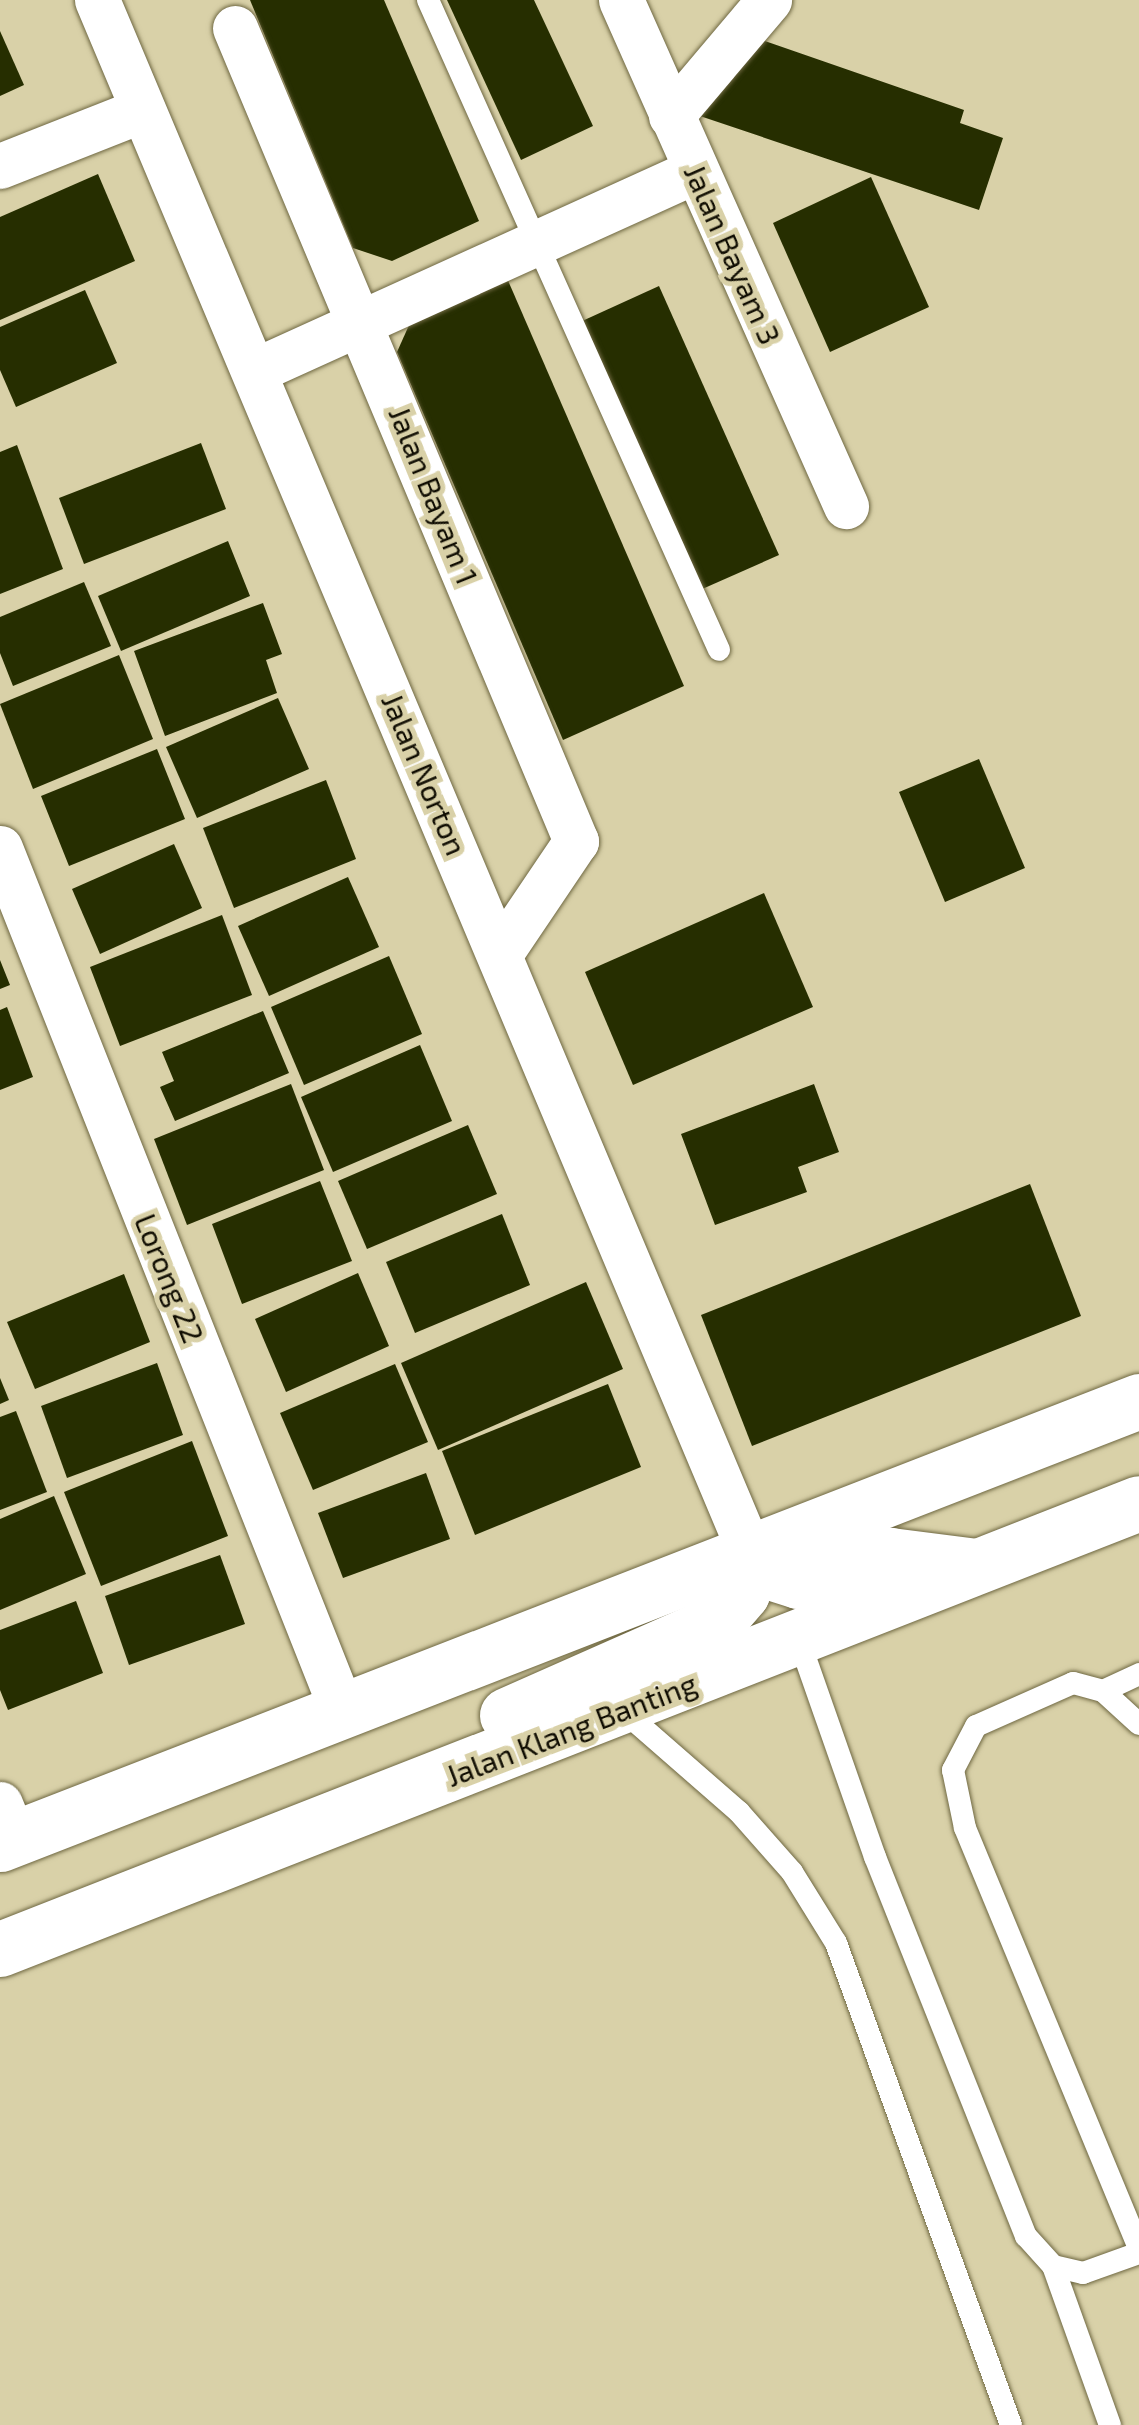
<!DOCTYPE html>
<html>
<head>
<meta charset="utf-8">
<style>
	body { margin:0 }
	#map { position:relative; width:1139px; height:2425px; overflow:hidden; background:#d9d1a8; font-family:"Exo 2",sans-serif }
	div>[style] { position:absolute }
	.building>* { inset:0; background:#262e00 }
	.roads { filter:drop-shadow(0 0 2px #6f6842) drop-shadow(0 0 2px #6f6842) }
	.service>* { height:22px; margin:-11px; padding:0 11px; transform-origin:11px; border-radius:11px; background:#fff }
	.minor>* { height:45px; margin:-22.5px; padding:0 22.5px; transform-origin:22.5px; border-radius:22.5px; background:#fff }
	.trunk>* { height:55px; margin:-27.5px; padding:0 27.5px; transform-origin:27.5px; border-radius:27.5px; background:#fff }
	span { translate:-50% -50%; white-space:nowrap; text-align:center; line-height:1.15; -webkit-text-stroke:10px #d9d1a8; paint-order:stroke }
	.street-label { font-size:30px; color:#100d02 }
</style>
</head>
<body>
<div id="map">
	<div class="building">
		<div style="clip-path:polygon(250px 0,384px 0,479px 221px,392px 261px,353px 248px)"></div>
		<div style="clip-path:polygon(447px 0,534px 0,593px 126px,521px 160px)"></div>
		<div style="clip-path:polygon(0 31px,24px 85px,0 96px)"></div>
		<div style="clip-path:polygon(759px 39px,964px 110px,960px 123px,1003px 138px,979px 210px,691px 113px)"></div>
		<div style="clip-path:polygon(98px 174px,135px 261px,0 320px,0 217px)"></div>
		<div style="clip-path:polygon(871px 177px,929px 307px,830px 352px,773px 223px)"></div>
		<div style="clip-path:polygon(506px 276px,684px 686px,563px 740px,397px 352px,414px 314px)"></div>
		<div style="clip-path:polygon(659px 286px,779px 555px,700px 590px,580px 322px)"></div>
		<div style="clip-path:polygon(85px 290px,117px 363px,16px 407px,0 370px,0 327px)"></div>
		<div style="clip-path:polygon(201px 443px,226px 509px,84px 564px,59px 498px)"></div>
		<div style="clip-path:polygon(17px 445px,63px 569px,0 594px,0 452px)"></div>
		<div style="clip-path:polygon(228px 541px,250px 596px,121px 651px,98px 596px)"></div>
		<div style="clip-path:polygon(84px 582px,111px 646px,13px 686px,0 653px,0 617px)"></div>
		<div style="clip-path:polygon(263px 603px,282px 654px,266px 660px,277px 693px,165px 736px,134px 651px)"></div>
		<div style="clip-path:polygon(119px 655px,153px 739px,33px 789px,0 704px)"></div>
		<div style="clip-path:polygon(278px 698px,309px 769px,197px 818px,166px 747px)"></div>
		<div style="clip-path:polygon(157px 749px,185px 819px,69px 866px,41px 796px)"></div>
		<div style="clip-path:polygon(979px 759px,1025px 868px,945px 902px,899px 792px)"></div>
		<div style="clip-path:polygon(326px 780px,356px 859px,234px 908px,203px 828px)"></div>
		<div style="clip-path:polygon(174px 844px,202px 908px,100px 954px,72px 889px)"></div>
		<div style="clip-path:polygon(348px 877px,379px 947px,269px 996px,238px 926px)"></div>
		<div style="clip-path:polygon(764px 893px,813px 1007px,633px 1085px,585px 972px)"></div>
		<div style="clip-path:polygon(222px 915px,252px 995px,120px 1046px,90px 967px)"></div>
		<div style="clip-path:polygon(389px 956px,422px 1034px,304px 1085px,271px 1007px)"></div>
		<div style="clip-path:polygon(0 960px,10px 985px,0 989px)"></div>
		<div style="clip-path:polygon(7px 1007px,33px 1077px,0 1090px,0 1010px)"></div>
		<div style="clip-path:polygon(263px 1011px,289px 1073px,175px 1121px,160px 1087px,174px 1081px,162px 1052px)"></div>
		<div style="clip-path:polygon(420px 1045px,452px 1121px,333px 1172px,301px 1097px)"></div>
		<div style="clip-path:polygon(291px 1084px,324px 1170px,187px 1225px,154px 1139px)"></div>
		<div style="clip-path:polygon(814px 1084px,839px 1152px,798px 1167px,807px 1192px,715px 1225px,681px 1134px)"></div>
		<div style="clip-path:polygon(468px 1125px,497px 1194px,367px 1249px,338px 1181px)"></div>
		<div style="clip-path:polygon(320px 1181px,352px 1261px,242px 1304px,212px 1224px)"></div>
		<div style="clip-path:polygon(1030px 1184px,1081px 1316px,752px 1446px,701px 1315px)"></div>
		<div style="clip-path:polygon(502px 1214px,530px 1285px,415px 1333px,386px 1262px)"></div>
		<div style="clip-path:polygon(358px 1273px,389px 1346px,286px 1392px,255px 1319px)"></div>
		<div style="clip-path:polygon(124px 1274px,150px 1342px,35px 1389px,7px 1322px)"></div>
		<div style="clip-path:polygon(586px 1282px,623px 1369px,438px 1450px,401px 1363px)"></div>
		<div style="clip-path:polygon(157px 1363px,183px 1435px,67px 1478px,41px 1406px)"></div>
		<div style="clip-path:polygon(395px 1364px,428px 1442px,313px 1490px,280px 1413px)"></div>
		<div style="clip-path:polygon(0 1378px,9px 1400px,0 1404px)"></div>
		<div style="clip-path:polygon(608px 1384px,641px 1467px,475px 1535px,442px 1451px)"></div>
		<div style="clip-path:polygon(16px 1411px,47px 1492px,0 1510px,0 1417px)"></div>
		<div style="clip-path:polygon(192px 1441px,228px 1536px,101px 1586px,64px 1492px)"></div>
		<div style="clip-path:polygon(426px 1473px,450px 1539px,343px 1578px,318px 1513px)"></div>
		<div style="clip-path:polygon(54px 1496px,86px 1574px,0 1610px,0 1519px)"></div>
		<div style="clip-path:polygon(220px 1555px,245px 1624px,129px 1665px,105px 1596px)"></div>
		<div style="clip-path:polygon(76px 1601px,103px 1673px,8px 1710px,0 1690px,0 1630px)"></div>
	</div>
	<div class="roads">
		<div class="service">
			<div style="left:428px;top:0;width:712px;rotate:65.88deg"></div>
			<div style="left:799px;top:1640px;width:230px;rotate:70.7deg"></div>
			<div style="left:875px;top:1857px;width:408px;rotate:68.3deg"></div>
			<div style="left:1026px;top:2236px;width:40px;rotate:48deg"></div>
			<div style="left:1053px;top:2266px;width:31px;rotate:13deg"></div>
			<div style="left:1083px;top:2273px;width:59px;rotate:-19.7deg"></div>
			<div style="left:1103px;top:1691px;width:40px;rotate:-25deg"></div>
			<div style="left:621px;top:1709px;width:157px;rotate:41.1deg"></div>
			<div style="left:739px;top:1812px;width:80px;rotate:48.5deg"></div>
			<div style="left:792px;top:1872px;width:84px;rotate:58.2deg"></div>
			<div style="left:836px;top:1943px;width:513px;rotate:70.05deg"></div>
			<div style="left:1139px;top:1724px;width:49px;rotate:-137.5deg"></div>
			<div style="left:1103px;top:1691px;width:31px;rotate:-165deg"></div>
			<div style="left:1073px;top:1683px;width:106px;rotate:156.1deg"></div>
			<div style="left:976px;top:1726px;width:50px;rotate:117.6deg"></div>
			<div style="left:953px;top:1770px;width:59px;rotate:78.3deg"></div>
			<div style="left:965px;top:1828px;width:455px;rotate:67.5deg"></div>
			<div style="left:1053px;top:2266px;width:169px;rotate:70.3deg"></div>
		</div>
		<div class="minor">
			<div style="left:97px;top:0;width:1682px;rotate:67.19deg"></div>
			<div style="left:621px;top:0;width:554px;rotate:66.03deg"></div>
			<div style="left:235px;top:28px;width:882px;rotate:67.25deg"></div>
			<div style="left:576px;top:841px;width:134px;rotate:124deg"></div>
			<div style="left:671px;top:116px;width:152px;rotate:-49.8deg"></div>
			<div style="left:0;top:166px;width:153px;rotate:-21.5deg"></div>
			<div style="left:254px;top:371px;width:484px;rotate:-24.4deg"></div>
			<div style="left:0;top:848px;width:925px;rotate:68.37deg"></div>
			<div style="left:0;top:1804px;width:38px;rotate:68deg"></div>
		</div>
		<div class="trunk">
			<div style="left:749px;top:1550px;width:30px;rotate:46deg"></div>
			<div style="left:770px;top:1572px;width:29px;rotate:18deg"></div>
			<div style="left:798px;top:1581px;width:96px;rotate:-15.8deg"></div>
			<div style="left:890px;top:1555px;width:87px;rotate:7.3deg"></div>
			<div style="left:507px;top:1715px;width:230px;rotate:-23.9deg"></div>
			<div style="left:717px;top:1622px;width:38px;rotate:-49deg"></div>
			<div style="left:742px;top:1593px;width:44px;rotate:-80.8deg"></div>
			<div style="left:0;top:1844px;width:1222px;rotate:-21.25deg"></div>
			<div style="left:0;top:1949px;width:1223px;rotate:-21.38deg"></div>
		</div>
	</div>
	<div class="street-label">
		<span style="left:733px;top:254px;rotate:66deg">Jalan Bayam 3</span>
		<span style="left:434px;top:495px;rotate:68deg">Jalan Bayam 1</span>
		<span style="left:425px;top:774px;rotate:67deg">Jalan Norton</span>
		<span style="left:170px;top:1278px;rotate:68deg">Lorong 22</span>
		<span style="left:571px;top:1729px;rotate:-21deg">Jalan Klang Banting</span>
	</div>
</div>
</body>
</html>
